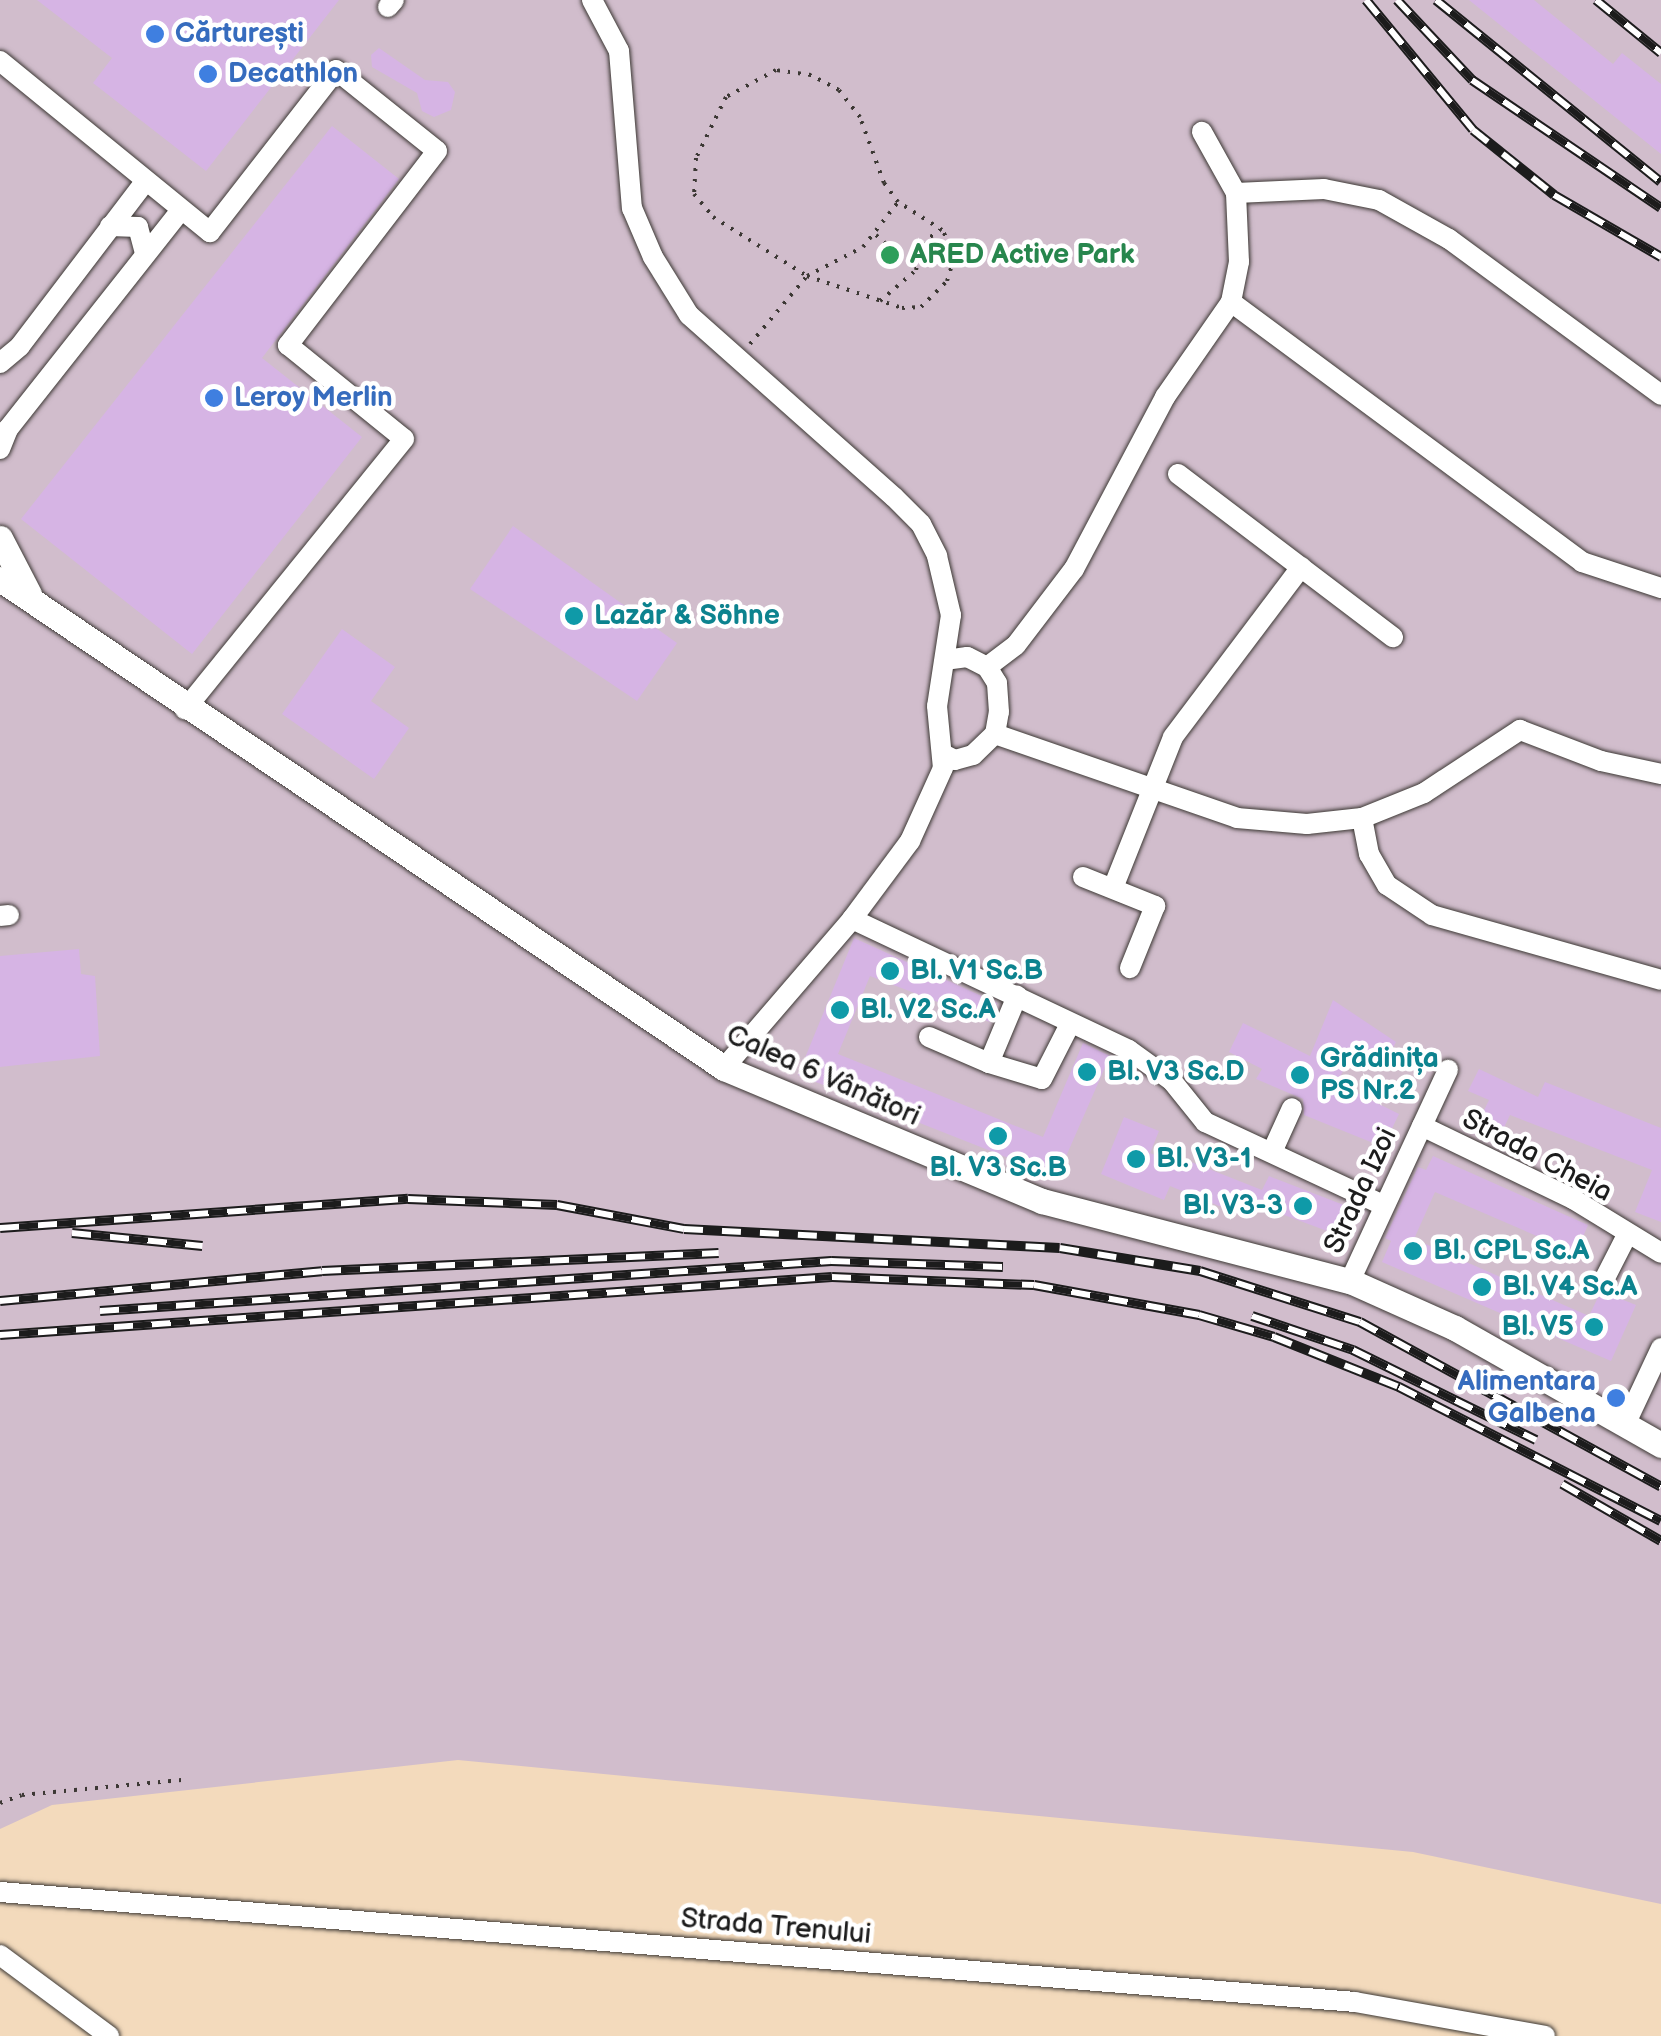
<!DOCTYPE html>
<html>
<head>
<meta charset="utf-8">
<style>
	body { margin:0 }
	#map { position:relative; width:1661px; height:2036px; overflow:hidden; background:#f3dabc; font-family:"Balsamiq Sans",sans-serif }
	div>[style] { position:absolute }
	.industrial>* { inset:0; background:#d1bdcc }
	.building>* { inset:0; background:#d6b4e4 }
	.path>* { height:4px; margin-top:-2px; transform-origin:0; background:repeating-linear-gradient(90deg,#3c3834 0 2.5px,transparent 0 10.5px) }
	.roads { filter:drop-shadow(0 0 2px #3c3834) drop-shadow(0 0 2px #3c3834) }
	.minor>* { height:20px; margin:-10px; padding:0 10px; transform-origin:10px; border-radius:10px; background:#fff }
	.major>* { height:25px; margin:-12.5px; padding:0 12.5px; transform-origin:12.5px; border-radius:12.5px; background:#fff }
	.rail>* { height:10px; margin-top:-5px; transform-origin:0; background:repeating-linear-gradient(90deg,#fff 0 19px,#1c1c1c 0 38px); box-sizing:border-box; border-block:2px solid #1c1c1c }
	.dots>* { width:28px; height:28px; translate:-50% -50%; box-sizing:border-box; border:5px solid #fff; border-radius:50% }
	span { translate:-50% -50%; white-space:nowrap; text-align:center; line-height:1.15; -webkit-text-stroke:9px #fff; paint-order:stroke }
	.shop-label { font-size:28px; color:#366cbe; font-weight:700 }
	.left { translate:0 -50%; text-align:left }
	.right { translate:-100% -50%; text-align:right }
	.leisure-label { font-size:28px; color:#27864d; font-weight:700 }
	.culture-label { font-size:28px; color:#0d838f; font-weight:700 }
	.street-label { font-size:28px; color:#1c1c1c }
</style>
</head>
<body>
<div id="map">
	<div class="industrial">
		<div style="clip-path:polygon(0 0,1661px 0,1661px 1904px,1413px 1852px,458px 1760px,52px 1805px,0 1829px)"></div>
	</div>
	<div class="building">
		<div style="clip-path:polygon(37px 0,339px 0,206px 171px,93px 83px,112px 58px)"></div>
		<div style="clip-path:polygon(1469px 0,1534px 0,1613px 64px,1622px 53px,1661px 84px,1661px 154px)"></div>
		<div style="clip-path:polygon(379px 48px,425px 80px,448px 82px,455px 92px,451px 110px,434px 117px,422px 111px,417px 93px,372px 67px,371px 55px)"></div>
		<div style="clip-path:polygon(332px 126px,399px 179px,262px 358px,362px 437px,192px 654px,21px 519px)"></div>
		<div style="clip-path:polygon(513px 526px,677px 643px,637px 701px,470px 589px)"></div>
		<div style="clip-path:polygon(342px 629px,395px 667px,371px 701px,409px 728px,374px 779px,282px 714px)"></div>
		<div style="clip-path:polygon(854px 938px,997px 1003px,990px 1022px,870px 976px,838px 1054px,1043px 1137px,1083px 1043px,1110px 1056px,1057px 1177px,798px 1075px)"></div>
		<div style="clip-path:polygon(79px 949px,81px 974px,95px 976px,100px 1056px,0 1067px,0 956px)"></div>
		<div style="clip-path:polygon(1333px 1000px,1396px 1042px,1382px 1070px,1351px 1055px,1337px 1083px,1399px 1114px,1383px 1147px,1304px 1115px,1303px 1099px,1256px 1079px,1262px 1069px,1229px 1052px,1243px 1023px,1310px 1056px)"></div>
		<div style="clip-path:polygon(1479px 1069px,1538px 1097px,1545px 1082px,1661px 1128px,1661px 1222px,1635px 1212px,1652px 1170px,1510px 1115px,1496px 1144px,1473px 1133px,1489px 1100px,1468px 1091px)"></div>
		<div style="clip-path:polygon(1124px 1117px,1159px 1131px,1150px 1153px,1179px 1165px,1181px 1158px,1262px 1190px,1269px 1176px,1349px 1207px,1338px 1235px,1257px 1205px,1251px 1219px,1170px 1186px,1164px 1200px,1101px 1174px)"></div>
		<div style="clip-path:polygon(1433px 1156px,1588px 1225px,1576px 1253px,1435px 1192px,1414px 1239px,1589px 1316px,1601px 1291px,1636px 1305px,1611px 1361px,1382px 1262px,1391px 1241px,1385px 1238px,1418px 1167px,1426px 1170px)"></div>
	</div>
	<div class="path">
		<div style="left:876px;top:235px;width:30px;rotate:41deg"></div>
		<div style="left:899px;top:255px;width:19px;rotate:12deg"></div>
		<div style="left:880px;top:301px;width:48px;rotate:-40.7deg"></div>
		<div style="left:916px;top:270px;width:28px;rotate:-77deg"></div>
		<div style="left:922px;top:243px;width:22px;rotate:-36deg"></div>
		<div style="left:750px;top:344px;width:89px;rotate:-50deg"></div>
		<div style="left:807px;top:276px;width:100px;rotate:18.6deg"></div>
		<div style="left:902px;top:308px;width:19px;rotate:-3deg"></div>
		<div style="left:921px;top:307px;width:37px;rotate:-45deg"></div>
		<div style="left:947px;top:281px;width:28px;rotate:-73deg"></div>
		<div style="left:955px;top:254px;width:27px;rotate:-118deg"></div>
		<div style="left:942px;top:230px;width:52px;rotate:-147.5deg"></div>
		<div style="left:898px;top:202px;width:24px;rotate:-126deg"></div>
		<div style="left:884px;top:183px;width:70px;rotate:-110deg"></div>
		<div style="left:860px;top:117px;width:34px;rotate:-128deg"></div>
		<div style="left:839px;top:90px;width:32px;rotate:-152deg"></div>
		<div style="left:811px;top:75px;width:35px;rotate:-172deg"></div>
		<div style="left:776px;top:70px;width:57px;rotate:151.6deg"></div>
		<div style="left:726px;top:97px;width:68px;rotate:116.2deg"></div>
		<div style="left:696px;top:158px;width:36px;rotate:93deg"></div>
		<div style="left:694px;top:194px;width:30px;rotate:50deg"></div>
		<div style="left:713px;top:217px;width:111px;rotate:32.1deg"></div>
		<div style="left:807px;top:276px;width:63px;rotate:-27.4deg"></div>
		<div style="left:863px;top:247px;width:57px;rotate:-52.1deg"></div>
		<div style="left:0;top:1803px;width:23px;rotate:-20deg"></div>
		<div style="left:22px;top:1795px;width:160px;rotate:-5.4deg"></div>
	</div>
	<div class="roads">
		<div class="minor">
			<div style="left:592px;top:0;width:58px;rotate:62.1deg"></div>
			<div style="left:619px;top:51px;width:158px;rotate:85.3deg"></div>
			<div style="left:632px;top:208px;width:53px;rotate:66.8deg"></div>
			<div style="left:653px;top:257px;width:68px;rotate:58.2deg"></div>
			<div style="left:689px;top:315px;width:274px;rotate:41.6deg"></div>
			<div style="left:894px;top:497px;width:38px;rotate:45deg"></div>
			<div style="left:921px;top:524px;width:36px;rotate:63deg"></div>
			<div style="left:937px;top:556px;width:61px;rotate:76.7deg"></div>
			<div style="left:951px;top:615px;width:92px;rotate:98.7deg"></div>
			<div style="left:937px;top:706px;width:62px;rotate:84.5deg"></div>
			<div style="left:943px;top:768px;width:80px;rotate:114.3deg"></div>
			<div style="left:910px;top:841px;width:97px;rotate:126.6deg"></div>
			<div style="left:388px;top:7px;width:9px;rotate:-49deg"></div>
			<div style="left:0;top:61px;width:271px;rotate:39.2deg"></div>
			<div style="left:210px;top:232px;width:205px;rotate:-52.1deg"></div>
			<div style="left:336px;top:70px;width:129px;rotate:38.7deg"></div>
			<div style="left:437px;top:151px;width:245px;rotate:127.5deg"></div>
			<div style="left:288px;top:345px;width:149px;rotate:39deg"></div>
			<div style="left:404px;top:439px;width:348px;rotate:129deg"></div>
			<div style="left:1236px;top:193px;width:88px;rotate:-2.6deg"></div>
			<div style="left:1324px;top:189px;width:56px;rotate:11.3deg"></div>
			<div style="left:1379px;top:200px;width:80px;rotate:29.1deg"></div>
			<div style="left:1449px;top:239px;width:263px;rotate:36.3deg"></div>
			<div style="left:110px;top:226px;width:28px;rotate:2deg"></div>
			<div style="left:138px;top:227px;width:28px;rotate:75deg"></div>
			<div style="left:1231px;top:302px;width:437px;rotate:36.5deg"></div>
			<div style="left:1582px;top:562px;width:83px;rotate:18.2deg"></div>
			<div style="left:0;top:363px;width:26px;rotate:-40deg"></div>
			<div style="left:20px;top:346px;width:205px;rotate:-52.7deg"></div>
			<div style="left:0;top:449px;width:22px;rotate:-68deg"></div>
			<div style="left:8px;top:429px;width:278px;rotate:-51.7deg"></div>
			<div style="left:1178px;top:474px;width:270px;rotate:37.2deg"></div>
			<div style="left:987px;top:667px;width:36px;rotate:-37deg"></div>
			<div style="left:1016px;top:645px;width:96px;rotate:-52.7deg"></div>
			<div style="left:1074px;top:569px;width:195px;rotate:-62.1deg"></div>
			<div style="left:1165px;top:397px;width:116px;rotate:-55.2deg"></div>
			<div style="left:1231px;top:302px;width:41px;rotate:-78.7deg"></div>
			<div style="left:1239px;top:262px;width:69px;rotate:-92.5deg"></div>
			<div style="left:1236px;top:193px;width:70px;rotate:-119.1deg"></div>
			<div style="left:995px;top:734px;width:256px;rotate:19.1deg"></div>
			<div style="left:1237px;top:818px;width:70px;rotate:4.9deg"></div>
			<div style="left:1307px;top:824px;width:55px;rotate:-6.2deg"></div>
			<div style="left:1362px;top:818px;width:67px;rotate:-22deg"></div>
			<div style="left:1424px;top:793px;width:115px;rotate:-33.3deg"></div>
			<div style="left:1520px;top:730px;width:87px;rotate:20.9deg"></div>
			<div style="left:1601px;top:761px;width:61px;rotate:12.2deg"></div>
			<div style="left:943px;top:754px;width:13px;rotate:27deg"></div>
			<div style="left:955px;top:760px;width:19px;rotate:-16deg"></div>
			<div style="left:973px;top:755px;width:30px;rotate:-44deg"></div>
			<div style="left:995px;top:734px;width:22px;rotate:-80deg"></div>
			<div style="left:999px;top:712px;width:29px;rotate:-94deg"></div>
			<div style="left:997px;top:683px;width:19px;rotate:-122deg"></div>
			<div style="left:987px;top:667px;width:22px;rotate:-153deg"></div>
			<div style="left:967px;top:657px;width:21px;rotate:172deg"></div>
			<div style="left:1362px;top:818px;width:37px;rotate:79deg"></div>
			<div style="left:1369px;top:854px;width:36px;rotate:60deg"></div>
			<div style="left:1387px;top:885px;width:54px;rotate:33.7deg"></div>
			<div style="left:1432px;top:915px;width:238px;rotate:15.8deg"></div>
			<div style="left:1083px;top:877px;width:78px;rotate:21.9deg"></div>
			<div style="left:1155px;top:906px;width:67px;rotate:112deg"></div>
			<div style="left:1113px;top:888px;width:162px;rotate:-68.3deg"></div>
			<div style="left:1173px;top:737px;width:213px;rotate:-53deg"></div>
			<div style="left:0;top:916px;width:9px;rotate:-6deg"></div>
			<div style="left:929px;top:1037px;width:65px;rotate:23.4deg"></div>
			<div style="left:989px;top:1063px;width:73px;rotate:-67.3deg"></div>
			<div style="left:989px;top:1063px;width:55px;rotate:16.8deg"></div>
			<div style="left:1042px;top:1079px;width:62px;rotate:-63deg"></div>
			<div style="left:724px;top:1068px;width:196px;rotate:-49.3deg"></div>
			<div style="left:852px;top:919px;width:306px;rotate:25.3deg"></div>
			<div style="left:1129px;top:1050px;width:53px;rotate:35.8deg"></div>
			<div style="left:1172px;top:1081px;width:53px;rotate:51.2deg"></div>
			<div style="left:1205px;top:1122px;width:196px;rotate:25deg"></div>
			<div style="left:1422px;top:1126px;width:168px;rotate:25.8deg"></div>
			<div style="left:1573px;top:1199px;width:103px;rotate:31.5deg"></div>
			<div style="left:1272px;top:1152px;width:48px;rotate:-65.6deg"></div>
			<div style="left:1605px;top:1278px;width:46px;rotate:-62.9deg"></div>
			<div style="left:1350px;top:1281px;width:233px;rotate:-65.1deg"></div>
			<div style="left:1625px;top:1425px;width:85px;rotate:-64.9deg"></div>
			<div style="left:0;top:1892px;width:1359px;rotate:4.64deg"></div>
			<div style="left:1355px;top:2002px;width:193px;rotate:10.1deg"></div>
			<div style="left:0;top:1955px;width:136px;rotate:36.6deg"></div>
		</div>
		<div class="major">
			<div style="left:0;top:538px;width:63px;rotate:62.6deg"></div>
			<div style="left:0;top:579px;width:874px;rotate:34.04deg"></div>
			<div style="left:724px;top:1068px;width:345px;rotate:22.7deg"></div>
			<div style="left:1042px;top:1201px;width:318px;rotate:14.6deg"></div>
			<div style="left:1350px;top:1281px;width:115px;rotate:24.1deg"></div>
			<div style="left:1455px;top:1328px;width:237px;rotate:29.6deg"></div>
		</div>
	</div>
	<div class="rail">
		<div style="left:1366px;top:0;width:168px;rotate:50.5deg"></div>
		<div style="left:1473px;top:130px;width:104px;rotate:38.7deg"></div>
		<div style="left:1554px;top:195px;width:124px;rotate:30.1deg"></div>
		<div style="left:1397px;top:0;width:110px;rotate:46.8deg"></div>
		<div style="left:1472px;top:80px;width:228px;rotate:34.1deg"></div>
		<div style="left:1436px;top:0;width:289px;rotate:39deg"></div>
		<div style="left:1596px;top:0;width:84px;rotate:39.2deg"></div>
		<div style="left:0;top:1228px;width:409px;rotate:-4.1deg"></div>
		<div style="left:408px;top:1199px;width:149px;rotate:2.3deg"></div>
		<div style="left:557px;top:1205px;width:129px;rotate:10.7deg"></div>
		<div style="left:684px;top:1229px;width:376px;rotate:2.9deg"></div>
		<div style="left:1060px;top:1248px;width:142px;rotate:9.3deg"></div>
		<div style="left:1200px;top:1271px;width:168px;rotate:17.7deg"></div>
		<div style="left:1360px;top:1322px;width:343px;rotate:28.7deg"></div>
		<div style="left:72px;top:1233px;width:131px;rotate:5.7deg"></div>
		<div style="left:0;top:1301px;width:323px;rotate:-5.3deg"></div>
		<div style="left:322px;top:1271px;width:397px;rotate:-2.6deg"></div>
		<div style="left:100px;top:1311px;width:733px;rotate:-3.91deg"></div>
		<div style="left:831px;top:1261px;width:172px;rotate:2deg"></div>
		<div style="left:1252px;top:1316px;width:107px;rotate:18.6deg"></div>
		<div style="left:1353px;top:1350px;width:204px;rotate:26.2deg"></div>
		<div style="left:0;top:1335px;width:834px;rotate:-3.99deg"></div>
		<div style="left:832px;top:1277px;width:202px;rotate:2.3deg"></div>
		<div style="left:1034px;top:1285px;width:168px;rotate:10.3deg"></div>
		<div style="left:1199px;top:1315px;width:78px;rotate:16.3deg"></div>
		<div style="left:1274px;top:1337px;width:135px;rotate:21.8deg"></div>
		<div style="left:1399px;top:1387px;width:294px;rotate:27.1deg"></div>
		<div style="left:1562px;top:1484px;width:114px;rotate:29.9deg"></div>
	</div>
	<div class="dots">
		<div style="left:155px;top:34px;background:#3f7fe0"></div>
		<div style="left:208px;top:74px;background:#3f7fe0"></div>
		<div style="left:890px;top:255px;background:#2e9e5b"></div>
		<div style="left:214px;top:398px;background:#3f7fe0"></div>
		<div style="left:574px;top:616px;background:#0f9aa8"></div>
		<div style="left:890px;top:971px;background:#0f9aa8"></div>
		<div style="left:840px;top:1010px;background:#0f9aa8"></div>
		<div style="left:1087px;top:1072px;background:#0f9aa8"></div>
		<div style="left:1300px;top:1075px;background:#0f9aa8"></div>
		<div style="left:998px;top:1136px;background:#0f9aa8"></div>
		<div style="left:1136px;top:1159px;background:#0f9aa8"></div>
		<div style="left:1303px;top:1206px;background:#0f9aa8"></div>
		<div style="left:1413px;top:1251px;background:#0f9aa8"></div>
		<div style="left:1482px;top:1287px;background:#0f9aa8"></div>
		<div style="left:1594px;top:1327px;background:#0f9aa8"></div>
		<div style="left:1616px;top:1398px;background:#3f7fe0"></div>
	</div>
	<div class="shop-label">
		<span class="left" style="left:175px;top:34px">Cărturești</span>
		<span class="left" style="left:228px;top:74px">Decathlon</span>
		<span class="left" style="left:234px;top:398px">Leroy Merlin</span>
		<span class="right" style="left:1596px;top:1398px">Alimentara<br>Galbena</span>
	</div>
	<div class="leisure-label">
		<span class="left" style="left:910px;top:255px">ARED Active Park</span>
	</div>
	<div class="culture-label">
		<span class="left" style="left:594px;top:616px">Lazăr &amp; Söhne</span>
		<span class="left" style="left:910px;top:971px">Bl. V1 Sc.B</span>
		<span class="left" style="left:860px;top:1010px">Bl. V2 Sc.A</span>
		<span class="left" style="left:1320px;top:1075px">Grădinița<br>PS Nr.2</span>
		<span class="left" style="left:1107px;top:1072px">Bl. V3 Sc.D</span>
		<span class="left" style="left:1156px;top:1159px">Bl. V3-1</span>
		<span style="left:998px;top:1168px">Bl. V3 Sc.B</span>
		<span class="right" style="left:1283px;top:1206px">Bl. V3-3</span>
		<span class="left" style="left:1433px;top:1251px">Bl. CPL Sc.A</span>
		<span class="left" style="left:1502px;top:1287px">Bl. V4 Sc.A</span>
		<span class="right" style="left:1574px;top:1327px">Bl. V5</span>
	</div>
	<div class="street-label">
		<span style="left:823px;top:1076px;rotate:24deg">Calea 6 Vânători</span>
		<span style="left:1537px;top:1156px;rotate:28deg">Strada Cheia</span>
		<span style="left:1361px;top:1191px;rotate:-65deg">Strada Izoi</span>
		<span style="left:776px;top:1927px;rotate:5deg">Strada Trenului</span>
	</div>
</div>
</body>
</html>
